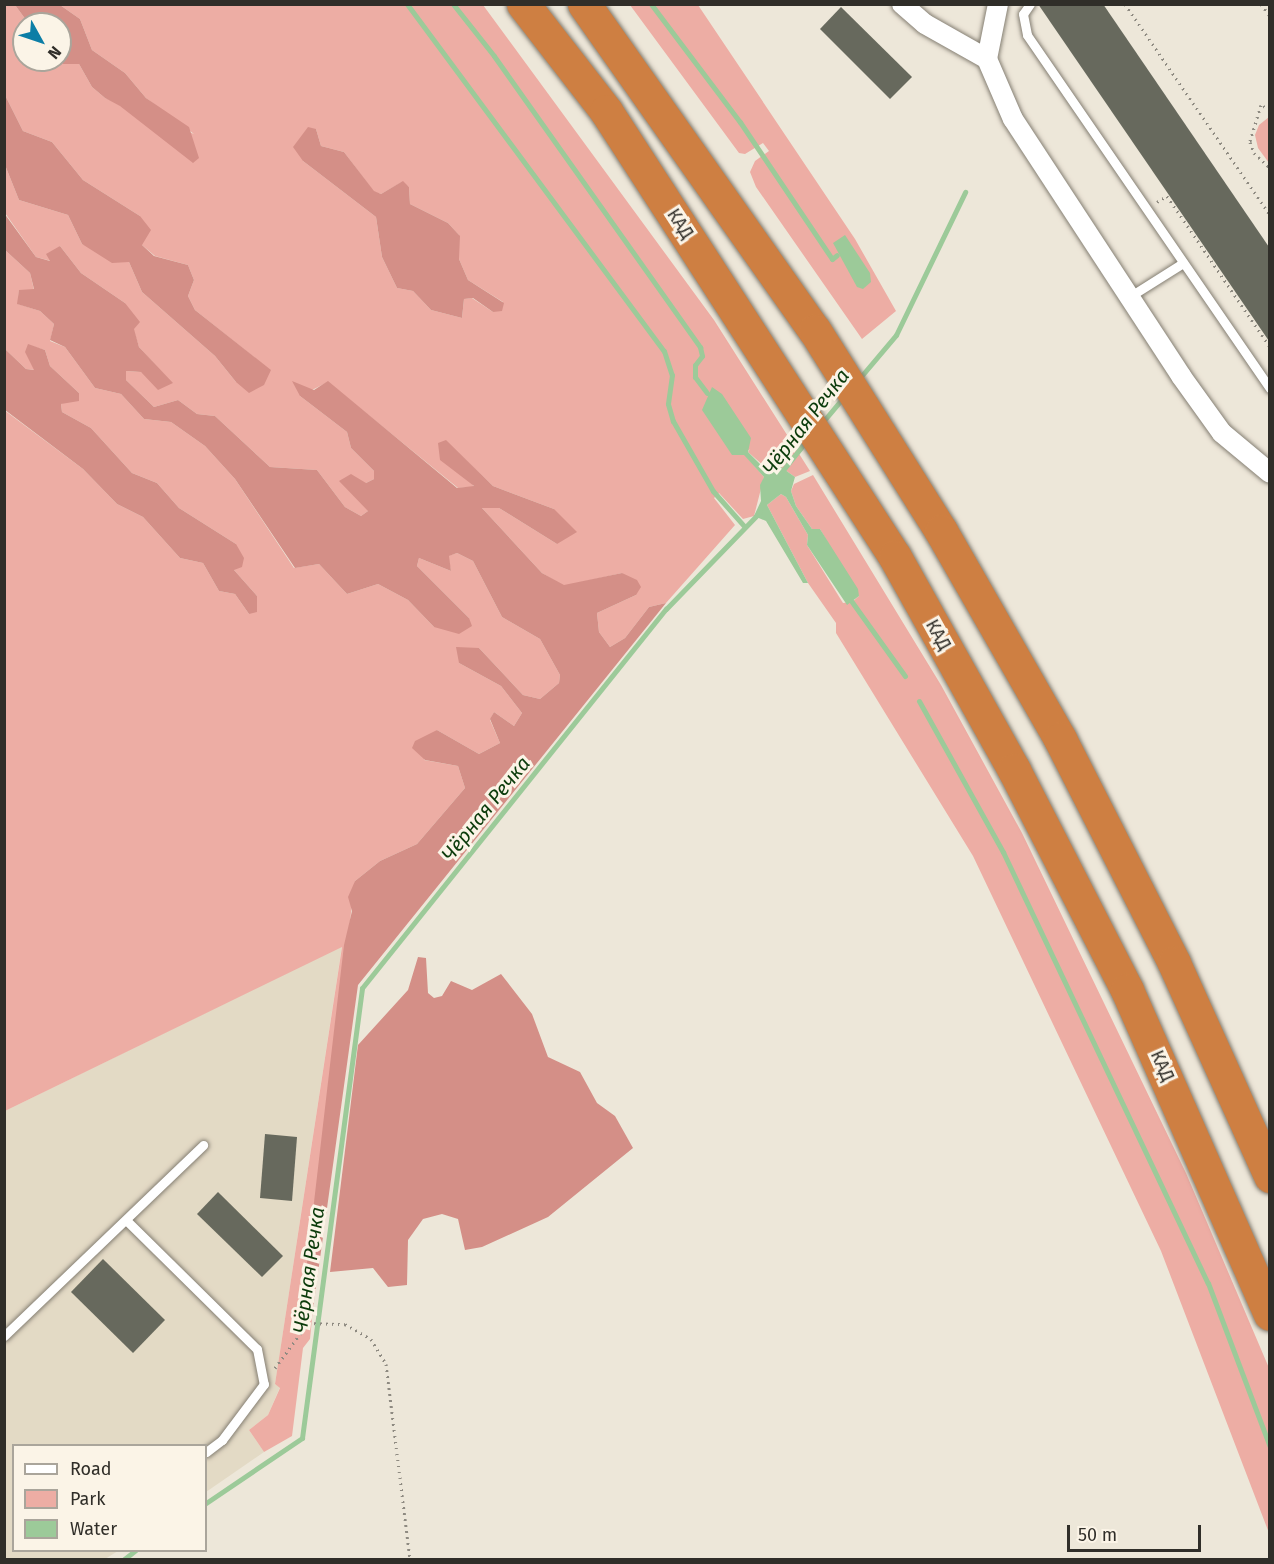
<!DOCTYPE html>
<html>
<head>
<meta charset="utf-8">
<style>
	body { margin:0 }
	#map { position:relative; width:1274px; height:1564px; overflow:hidden; background:#ede7d9; font-family:"Fira Sans",sans-serif }
	div>[style] { position:absolute }
	.built>* { inset:0; background:#e3dac5 }
	.green>* { inset:0; background:#edada4 }
	.forest>* { inset:0; background:#d48f87 }
	.water>* { inset:0; background:#9cca99 }
	.stream>* { height:5px; margin:-2.5px; padding:0 2.5px; transform-origin:2.5px; border-radius:2.5px; background:#9cca99 }
	.building>* { inset:0; background:#67695d }
	.path>* { height:3px; margin-top:-1.5px; transform-origin:0; background:repeating-linear-gradient(90deg,#8e8a81 0 1.5px,transparent 0 6px) }
	.roads { filter:drop-shadow(0 0 2px #857f73) drop-shadow(0 0 2px #857f73) }
	.service>* { height:9px; margin:-4.5px; padding:0 4.5px; transform-origin:4.5px; border-radius:4.5px; background:#fff }
	.minor>* { height:20px; margin:-10px; padding:0 10px; transform-origin:10px; border-radius:10px; background:#fff }
	.motorway>* { height:33px; margin:-16.5px; padding:0 16.5px; transform-origin:16.5px; border-radius:16.5px; background:#ce7f42 }
	span { translate:-50% -50%; white-space:nowrap; text-align:center; line-height:1.15; -webkit-text-stroke:6px #fbf4e7; paint-order:stroke }
	.street-label { font-size:18px; color:#302e29 }
	.water-label { font-size:20px; color:#0b3b0b; font-style:italic }
	.frame { position:absolute; inset:0; border:6px solid #302e29; pointer-events:none }
	.legend { position:absolute; left:12px; top:1444px; width:195px; height:108px; box-sizing:border-box; background:#fbf4e7; border:2px solid #aaa59b; margin:0; padding:8px 10px; list-style:none; font-size:18px; color:#302e29 }
	.legend li { display:flex; align-items:center; gap:12px; height:30px }
	.legend b { width:30px; border:2px solid #aaa59b }
	.north { position:absolute; left:12px; top:12px; width:60px; height:60px; box-sizing:border-box; background:#fbf4e7; border:2px solid #aaa59b; border-radius:50%; rotate:130deg; font-size:16px; font-weight:700; line-height:24px; text-align:center; color:#302e29 }
	.north::after { content:''; display:block; margin:auto; width:21px; height:27px; background:#0c7ea6; clip-path:polygon(50% 0,100% 100%,50% 72%,0 100%) }
	.scale { position:absolute; left:1067px; top:1525px; width:134px; height:27px; box-sizing:border-box; border:3px solid #302e29; border-top:0; padding-left:8px; font-size:18px; line-height:21px; white-space:nowrap; color:#302e29; -webkit-text-stroke:4px #fbf4e7; paint-order:stroke }
</style>
</head>
<body>
<div id="map">
	<div class="built">
		<div style="clip-path:polygon(342px 946px,275px 1384px,280px 1387px,268px 1415px,249px 1430px,264px 1452px,206px 1492px,206px 1446px,14px 1446px,14px 1550px,118px 1551px,105px 1559px,5px 1560px,5px 1111px)"></div>
	</div>
	<div class="green">
		<div style="clip-path:polygon(evenodd,5px 5px,15px 5px,29px 24px,24px 24px,24px 60px,79px 64px,92px 87px,105px 98px,194px 134px,146px 98px,125px 73px,92px 50px,80px 19px,60px 5px,483px 5px,714px 320px,810px 471px,795px 477px,778px 465px,772px 473px,748px 452px,750px 449px,744px 454px,764px 477px,754px 516px,743px 519px,719px 493px,714px 498px,735px 525px,666px 603px,649px 607px,625px 638px,610px 647px,599px 632px,597px 613px,636px 595px,622px 573px,564px 586px,542px 573px,482px 508px,499px 508px,557px 544px,554px 509px,493px 486px,446px 441px,474px 487px,458px 488px,328px 382px,300px 396px,347px 432px,351px 448px,374px 471px,374px 479px,366px 483px,368px 511px,361px 516px,345px 507px,317px 470px,270px 467px,215px 416px,197px 414px,178px 400px,154px 407px,126px 380px,126px 371px,141px 372px,172px 383px,139px 347px,125px 303px,81px 273px,60px 246px,51px 261px,36px 257px,5px 213px,5px 165px,19px 200px,68px 215px,82px 244px,129px 262px,142px 292px,215px 356px,236px 382px,270px 370px,195px 310px,188px 296px,194px 280px,188px 265px,155px 256px,142px 245px,140px 216px,83px 180px,52px 142px,23px 131px,5px 95px,5px 5px,316px 129px,321px 146px,344px 152px,374px 192px,381px 194px,402px 182px,409px 187px,410px 204px,448px 223px,459px 235px,459px 259px,468px 280px,503px 302px,493px 312px,472px 298px,464px 299px,462px 318px,431px 310px,413px 291px,397px 288px,382px 257px,376px 217px,303px 161px,316px 129px)"></div>
		<div style="clip-path:polygon(630px 5px,698px 5px,855px 239px,896px 311px,862px 339px,756px 187px,750px 172px,755px 161px,769px 151px,763px 143px,745px 154px,739px 153px)"></div>
		<div style="clip-path:polygon(1269px 117px,1269px 163px,1258px 148px,1255px 135px,1259px 125px)"></div>
		<div style="clip-path:polygon(5px 250px,30px 273px,34px 290px,19px 290px,18px 304px,40px 311px,54px 324px,50px 341px,65px 347px,95px 388px,121px 394px,144px 419px,171px 422px,205px 446px,235px 479px,294px 568px,319px 564px,347px 594px,378px 584px,408px 600px,434px 627px,469px 618px,417px 566px,419px 558px,451px 571px,448px 556px,457px 553px,473px 561px,502px 617px,540px 639px,560px 675px,559px 683px,540px 699px,523px 695px,479px 648px,459px 663px,501px 686px,522px 713px,514px 726px,494px 712px,490px 720px,500px 743px,479px 754px,437px 730px,424px 760px,458px 766px,465px 788px,417px 844px,380px 861px,355px 881px,302px 1304px,313px 1309px,310px 1339px,303px 1348px,292px 1436px,264px 1452px,249px 1430px,268px 1415px,280px 1388px,275px 1384px,342px 947px,5px 1111px,4px 410px,83px 469px,117px 504px,143px 517px,180px 558px,203px 563px,219px 591px,235px 594px,249px 614px,257px 596px,234px 570px,236px 544px,179px 508px,157px 483px,132px 473px,91px 428px,62px 412px,61px 404px,79px 393px,50px 366px,45px 350px,28px 345px,35px 370px,26px 369px,5px 349px)"></div>
		<div style="clip-path:polygon(813px 475px,941px 685px,1022px 833px,1186px 1173px,1269px 1368px,1269px 1533px,1161px 1251px,973px 856px,836px 633px,836px 623px,808px 583px,767px 505px,781px 494px,786px 497px,808px 535px,807px 545px,843px 603px,852px 602px,859px 596px,820px 529px,812px 529px,796px 506px,791px 491px,794px 484px)"></div>
	</div>
	<div class="forest">
		<div style="clip-path:polygon(15px 5px,60px 5px,80px 19px,92px 50px,125px 73px,146px 98px,189px 127px,199px 158px,193px 163px,120px 106px,105px 98px,92px 87px,79px 64px,63px 64px,59px 60px,60px 24px,29px 24px)"></div>
		<div style="clip-path:polygon(5px 95px,23px 131px,52px 142px,83px 180px,140px 216px,151px 230px,142px 245px,154px 256px,188px 265px,194px 280px,188px 296px,195px 310px,271px 370px,264px 385px,249px 393px,236px 382px,215px 356px,142px 292px,129px 262px,112px 263px,82px 244px,68px 215px,19px 200px,5px 165px)"></div>
		<div style="clip-path:polygon(308px 127px,316px 129px,321px 146px,344px 152px,374px 191px,381px 194px,403px 181px,409px 187px,410px 204px,448px 223px,460px 236px,459px 259px,468px 280px,504px 303px,502px 311px,493px 312px,473px 298px,464px 299px,462px 318px,431px 310px,413px 291px,397px 288px,382px 257px,376px 217px,303px 161px,293px 147px)"></div>
		<div style="clip-path:polygon(4px 213px,36px 257px,50px 261px,46px 254px,60px 246px,81px 273px,125px 303px,140px 322px,134px 329px,139px 347px,173px 383px,158px 390px,141px 372px,126px 371px,126px 380px,154px 407px,178px 400px,197px 414px,215px 416px,270px 467px,317px 470px,345px 507px,361px 516px,368px 511px,339px 481px,351px 474px,366px 483px,374px 479px,374px 471px,351px 448px,347px 432px,300px 396px,292px 381px,314px 390px,328px 381px,457px 488px,474px 486px,440px 460px,438px 443px,446px 440px,493px 486px,554px 509px,577px 532px,557px 544px,499px 508px,482px 508px,542px 573px,564px 585px,622px 573px,637px 580px,641px 587px,636px 595px,597px 613px,599px 632px,610px 647px,625px 638px,649px 607px,666px 603px,358px 985px,313px 1309px,302px 1305px,344px 945px,352px 911px,348px 897px,355px 881px,380px 861px,417px 844px,465px 788px,458px 766px,425px 760px,412px 748px,415px 741px,437px 730px,479px 754px,500px 743px,490px 719px,494px 712px,514px 726px,522px 713px,501px 686px,459px 663px,456px 647px,479px 648px,523px 695px,540px 699px,559px 683px,560px 675px,540px 639px,502px 617px,473px 561px,457px 553px,449px 556px,451px 571px,419px 558px,417px 566px,469px 618px,472px 626px,459px 634px,434px 627px,408px 600px,378px 584px,347px 594px,319px 564px,295px 568px,235px 479px,205px 446px,171px 422px,144px 419px,121px 394px,95px 388px,65px 347px,50px 340px,54px 324px,40px 311px,17px 304px,19px 290px,34px 289px,30px 273px,5px 250px)"></div>
		<div style="clip-path:polygon(28px 344px,45px 350px,50px 366px,79px 393px,79px 401px,61px 404px,62px 412px,91px 428px,132px 473px,157px 483px,179px 508px,236px 544px,244px 558px,242px 567px,234px 570px,257px 596px,257px 612px,249px 614px,235px 594px,219px 591px,203px 563px,180px 558px,143px 517px,117px 504px,83px 469px,5px 410px,5px 349px,26px 369px,34px 370px,25px 352px)"></div>
		<div style="clip-path:polygon(418px 957px,426px 958px,428px 993px,434px 998px,442px 996px,451px 981px,472px 990px,501px 974px,532px 1014px,548px 1057px,580px 1072px,597px 1103px,615px 1116px,633px 1148px,548px 1217px,482px 1247px,465px 1250px,458px 1219px,442px 1214px,423px 1219px,408px 1240px,407px 1285px,388px 1287px,373px 1268px,330px 1272px,358px 1045px,408px 990px)"></div>
	</div>
	<div class="water">
		<div style="clip-path:polygon(845px 235px,870px 273px,871px 282px,863px 289px,857px 287px,833px 243px)"></div>
		<div style="clip-path:polygon(712px 387px,722px 394px,751px 438px,748px 452px,766px 470px,772px 473px,778px 465px,795px 477px,791px 491px,796px 506px,812px 529px,820px 529px,858px 589px,859px 596px,847px 605px,807px 545px,808px 535px,786px 497px,781px 494px,767px 505px,808px 583px,803px 583px,766px 521px,754px 516px,761px 501px,760px 485px,764px 477px,744px 455px,732px 455px,702px 410px)"></div>
	</div>
	<div class="stream">
		<div style="left:407px;top:4px;width:432px;rotate:53.5deg"></div>
		<div style="left:664px;top:351px;width:25px;rotate:72deg"></div>
		<div style="left:672px;top:375px;width:29px;rotate:98deg"></div>
		<div style="left:668px;top:404px;width:18px;rotate:74deg"></div>
		<div style="left:673px;top:421px;width:81px;rotate:60.3deg"></div>
		<div style="left:713px;top:491px;width:47px;rotate:48.5deg"></div>
		<div style="left:453px;top:4px;width:66px;rotate:51.7deg"></div>
		<div style="left:494px;top:56px;width:357px;rotate:54.7deg"></div>
		<div style="left:700px;top:347px;width:9px;rotate:77deg"></div>
		<div style="left:702px;top:356px;width:11px;rotate:128deg"></div>
		<div style="left:695px;top:365px;width:12px;rotate:90deg"></div>
		<div style="left:695px;top:377px;width:20px;rotate:53deg"></div>
		<div style="left:651px;top:4px;width:148px;rotate:53deg"></div>
		<div style="left:740px;top:122px;width:165px;rotate:56.1deg"></div>
		<div style="left:832px;top:259px;width:6px;rotate:-39deg"></div>
		<div style="left:858px;top:380px;width:59px;rotate:-49.8deg"></div>
		<div style="left:896px;top:335px;width:159px;rotate:-64.2deg"></div>
		<div style="left:821px;top:424px;width:35px;rotate:-50deg"></div>
		<div style="left:779px;top:475px;width:45px;rotate:-51.3deg"></div>
		<div style="left:852px;top:602px;width:91px;rotate:54.4deg"></div>
		<div style="left:919px;top:701px;width:173px;rotate:60.9deg"></div>
		<div style="left:1003px;top:852px;width:477px;rotate:64.6deg"></div>
		<div style="left:1208px;top:1283px;width:175px;rotate:69.3deg"></div>
		<div style="left:206px;top:1503px;width:116px;rotate:-34.1deg"></div>
		<div style="left:302px;top:1438px;width:454px;rotate:-82.4deg"></div>
		<div style="left:362px;top:988px;width:486px;rotate:-51.3deg"></div>
		<div style="left:666px;top:609px;width:135px;rotate:-45.9deg"></div>
		<div style="left:123px;top:1560px;width:16px;rotate:-38deg"></div>
	</div>
	<div class="building">
		<div style="clip-path:polygon(1038px 4px,1103px 4px,1269px 247px,1269px 341px)"></div>
		<div style="clip-path:polygon(841px 7px,912px 77px,890px 99px,820px 29px)"></div>
		<div style="clip-path:polygon(265px 1134px,297px 1137px,292px 1201px,260px 1198px)"></div>
		<div style="clip-path:polygon(218px 1192px,283px 1256px,262px 1277px,197px 1214px)"></div>
		<div style="clip-path:polygon(103px 1259px,165px 1320px,133px 1353px,71px 1292px)"></div>
	</div>
	<div class="path">
		<div style="left:1125px;top:4px;width:256px;rotate:55.5deg"></div>
		<div style="left:1261px;top:4px;width:15px;rotate:53deg"></div>
		<div style="left:1270px;top:109px;width:10px;rotate:-156deg"></div>
		<div style="left:1261px;top:105px;width:39px;rotate:107deg"></div>
		<div style="left:1250px;top:142px;width:12px;rotate:70deg"></div>
		<div style="left:1254px;top:153px;width:22px;rotate:43deg"></div>
		<div style="left:1157px;top:202px;width:12px;rotate:-31deg"></div>
		<div style="left:1167px;top:196px;width:183px;rotate:55.7deg"></div>
		<div style="left:275px;top:1368px;width:56px;rotate:-53.7deg"></div>
		<div style="left:308px;top:1323px;width:37px;rotate:2deg"></div>
		<div style="left:345px;top:1324px;width:30px;rotate:30deg"></div>
		<div style="left:371px;top:1339px;width:29px;rotate:59deg"></div>
		<div style="left:386px;top:1364px;width:197px;rotate:83deg"></div>
	</div>
	<div class="roads">
		<div class="service">
			<div style="left:1030px;top:4px;width:12px;rotate:125deg"></div>
			<div style="left:1023px;top:14px;width:21px;rotate:79deg"></div>
			<div style="left:1027px;top:35px;width:429px;rotate:55.5deg"></div>
			<div style="left:1129px;top:297px;width:64px;rotate:-32.2deg"></div>
			<div style="left:126px;top:1220px;width:184px;rotate:44.6deg"></div>
			<div style="left:257px;top:1349px;width:36px;rotate:79deg"></div>
			<div style="left:264px;top:1384px;width:70px;rotate:126.9deg"></div>
			<div style="left:222px;top:1440px;width:20px;rotate:143deg"></div>
			<div style="left:4px;top:1336px;width:276px;rotate:-43.8deg"></div>
		</div>
		<div class="minor">
			<div style="left:902px;top:4px;width:30px;rotate:41deg"></div>
			<div style="left:925px;top:24px;width:71px;rotate:29.4deg"></div>
			<div style="left:998px;top:4px;width:56px;rotate:101.3deg"></div>
			<div style="left:987px;top:59px;width:65px;rotate:66.6deg"></div>
			<div style="left:1013px;top:119px;width:307px;rotate:56.8deg"></div>
			<div style="left:1181px;top:376px;width:70px;rotate:54.3deg"></div>
			<div style="left:1222px;top:433px;width:62px;rotate:39.8deg"></div>
		</div>
		<div class="motorway">
			<div style="left:523px;top:4px;width:135px;rotate:52.2deg"></div>
			<div style="left:606px;top:111px;width:531px;rotate:57.06deg"></div>
			<div style="left:895px;top:557px;width:244px;rotate:60.8deg"></div>
			<div style="left:1014px;top:770px;width:247px;rotate:62.8deg"></div>
			<div style="left:1127px;top:990px;width:354px;rotate:66.2deg"></div>
			<div style="left:584px;top:4px;width:400px;rotate:54.8deg"></div>
			<div style="left:815px;top:331px;width:236px;rotate:57.8deg"></div>
			<div style="left:941px;top:531px;width:240px;rotate:60.2deg"></div>
			<div style="left:1060px;top:739px;width:251px;rotate:63deg"></div>
			<div style="left:1174px;top:963px;width:234px;rotate:65.7deg"></div>
		</div>
	</div>
	<div class="street-label">
		<span style="left:680px;top:224px;rotate:57deg">КАД</span>
		<span style="left:938px;top:635px;rotate:61deg">КАД</span>
		<span style="left:1162px;top:1066px;rotate:66deg">КАД</span>
	</div>
	<div class="water-label">
		<span style="left:806px;top:422px;rotate:-52deg">Чёрная Речка</span>
		<span style="left:486px;top:809px;rotate:-51deg">Чёрная Речка</span>
		<span style="left:309px;top:1270px;rotate:-82deg">Чёрная Речка</span>
	</div>
	<div class="frame"></div>
	<ul class="legend">
	<li><b style="height:8px;background:#fff"></b>Road</li>
	<li><b style="height:16px;background:#edada4"></b>Park</li>
	<li><b style="height:16px;background:#9cca99"></b>Water</li>
	</ul>
	<div class="north">N</div>
	<div class="scale">50 m</div>
</div>
</body>
</html>
